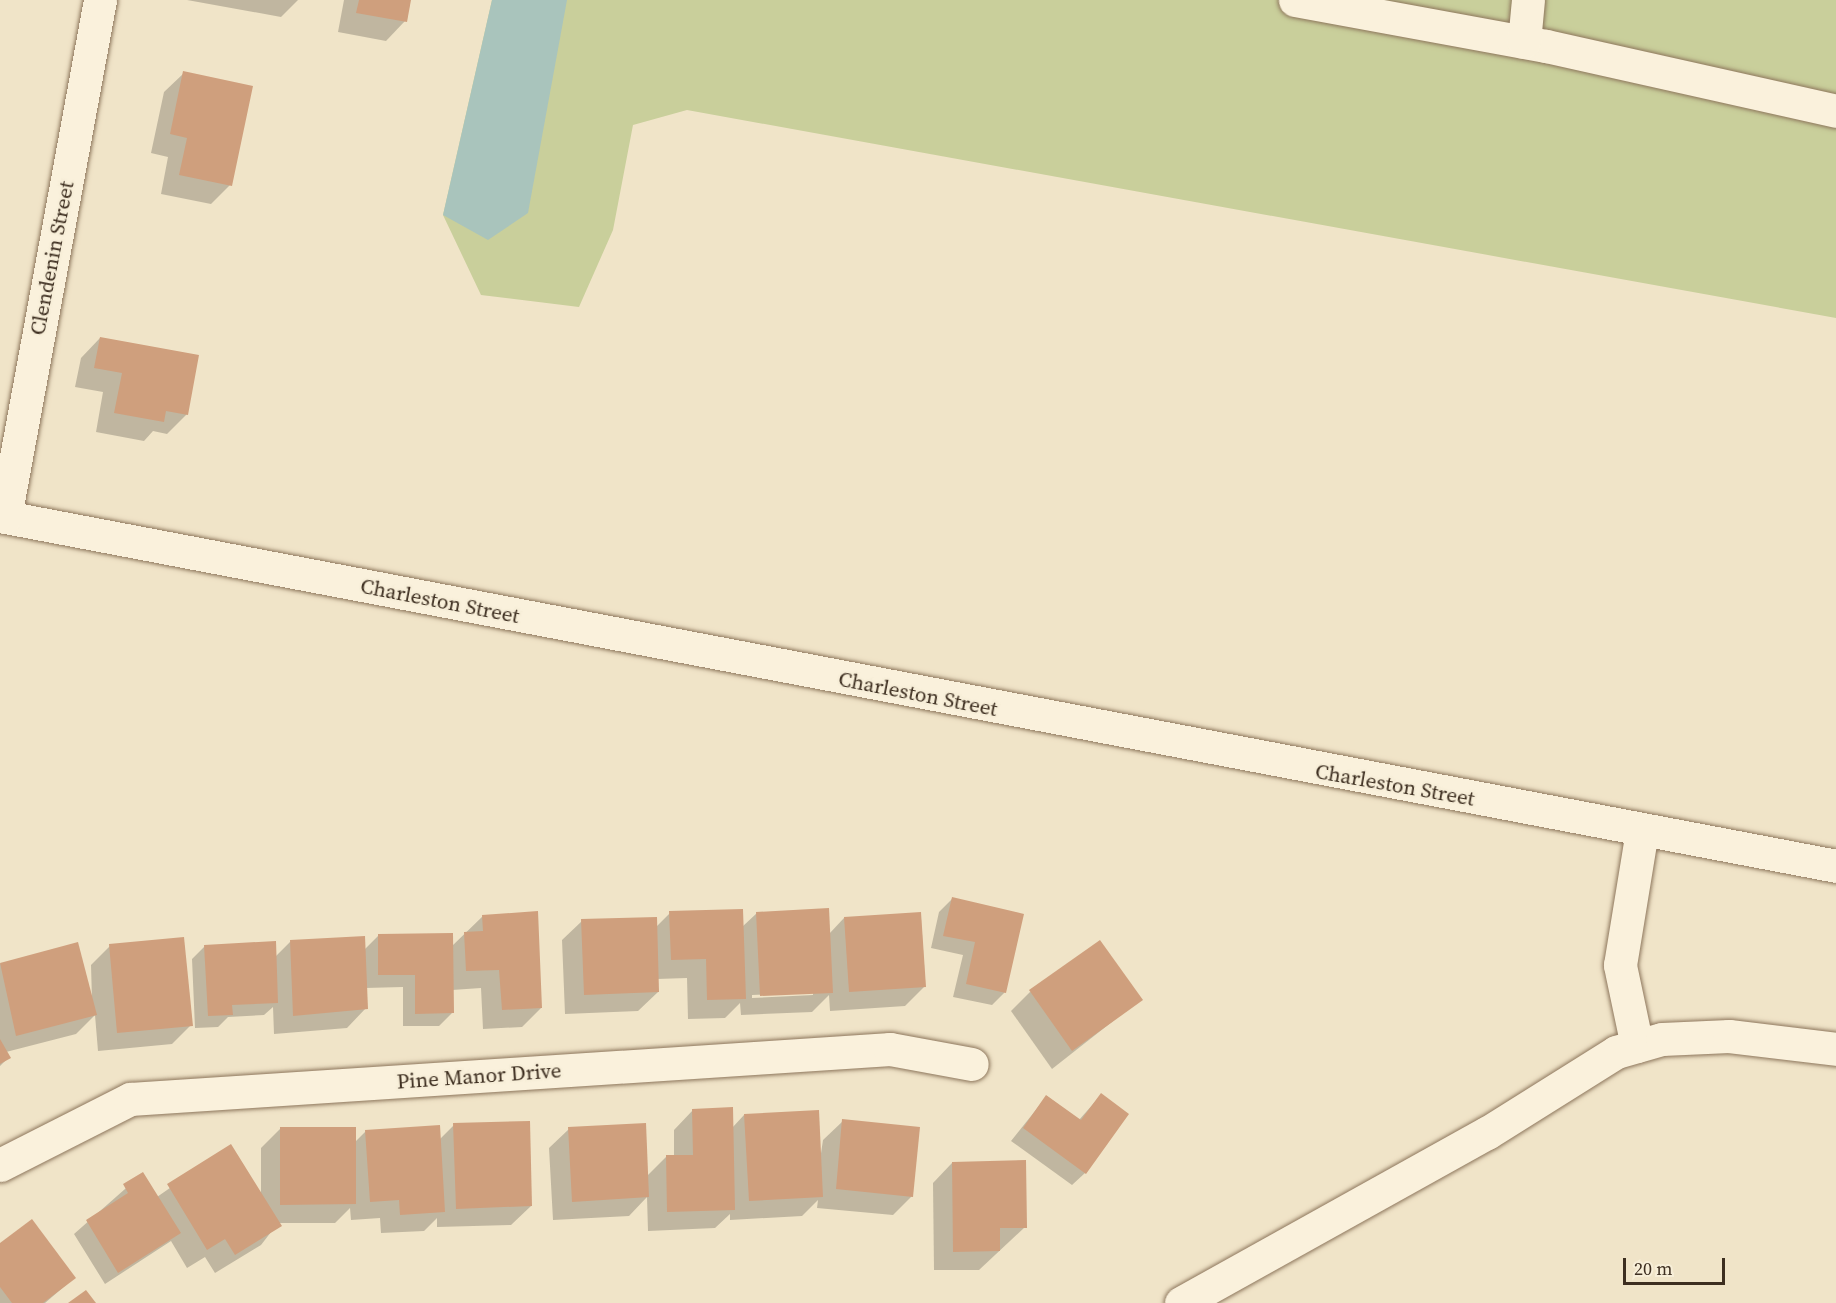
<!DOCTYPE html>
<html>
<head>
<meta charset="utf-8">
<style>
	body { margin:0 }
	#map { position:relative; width:1836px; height:1303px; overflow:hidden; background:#f0e4c8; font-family:"Source Serif 4",serif }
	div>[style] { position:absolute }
	.green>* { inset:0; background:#c9cf9b }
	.water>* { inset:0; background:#a9c4bc }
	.shadow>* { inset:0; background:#0003 }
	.building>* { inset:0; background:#cf9f7d }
	.roads { filter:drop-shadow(0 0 2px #8d765c) drop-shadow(0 0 2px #8d765c) }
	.minor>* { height:33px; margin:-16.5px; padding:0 16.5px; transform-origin:16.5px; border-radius:16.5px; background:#faf1dc }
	span { translate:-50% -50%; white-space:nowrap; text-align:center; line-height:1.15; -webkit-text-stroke:4.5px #f7eed8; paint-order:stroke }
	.street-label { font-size:21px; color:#3d2e20 }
	.scale { position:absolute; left:1623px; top:1258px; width:102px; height:27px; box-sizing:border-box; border:3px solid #3d2e20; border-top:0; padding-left:8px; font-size:18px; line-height:21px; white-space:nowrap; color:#3d2e20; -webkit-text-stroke:4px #f7eed8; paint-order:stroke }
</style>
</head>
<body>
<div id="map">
	<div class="green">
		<div style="clip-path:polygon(492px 0,1836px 0,1836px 318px,687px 110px,633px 125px,613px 230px,579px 307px,481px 295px,443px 215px)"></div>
	</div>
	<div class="water">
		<div style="clip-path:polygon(492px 0,567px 0,528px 213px,488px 240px,443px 215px)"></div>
	</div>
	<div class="shadow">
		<div style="clip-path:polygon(187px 0,298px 0,281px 17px)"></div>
		<div style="clip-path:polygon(344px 0,409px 0,405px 21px,386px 41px,338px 32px)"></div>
		<div style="clip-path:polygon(184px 73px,230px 185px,211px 204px,161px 194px,168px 157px,151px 153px,164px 92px)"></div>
		<div style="clip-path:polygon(100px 338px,187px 414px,167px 434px,153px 431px,144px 441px,96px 432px,103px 392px,75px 387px,81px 358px)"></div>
		<div style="clip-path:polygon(952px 899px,1005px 992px,992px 1005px,953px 997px,963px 955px,931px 948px,939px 912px)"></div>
		<div style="clip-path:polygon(evenodd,670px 913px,742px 927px,757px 913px,829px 934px,844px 918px,924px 987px,905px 1006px,830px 1011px,829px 995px,812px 1012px,741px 1015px,740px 1003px,725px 1018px,688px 1019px,687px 978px,657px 979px,658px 992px,638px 1011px,565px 1014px,562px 940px,582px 921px,656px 927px,670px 913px,813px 992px,813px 995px,752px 998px,752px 995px,813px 992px)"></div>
		<div style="clip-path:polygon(483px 916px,541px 1008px,522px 1027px,483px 1029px,481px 988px,452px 990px,452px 1013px,439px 1026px,403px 1026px,403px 987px,365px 988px,366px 1008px,347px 1028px,274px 1034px,273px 1007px,264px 1015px,228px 1017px,218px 1027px,195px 1028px,192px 959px,205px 946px,275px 957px,290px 942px,364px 950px,378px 936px,452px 946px)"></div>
		<div style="clip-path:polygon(77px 944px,92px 1000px,91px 965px,110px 946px,191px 1025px,172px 1044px,98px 1051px,95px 1015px,76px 1034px,6px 1052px,9px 1057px,0 1066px,0 964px)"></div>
		<div style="clip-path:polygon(1030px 992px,1141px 999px,1052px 1069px,1011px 1011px)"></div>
		<div style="clip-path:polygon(1101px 1095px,1085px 1173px,1072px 1185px,1011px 1141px,1047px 1096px,1079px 1120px)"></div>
		<div style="clip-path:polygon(693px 1110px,732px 1128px,744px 1115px,820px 1160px,823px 1140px,843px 1121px,912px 1196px,893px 1215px,817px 1208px,818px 1200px,802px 1216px,730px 1220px,730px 1214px,715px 1228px,648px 1231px,647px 1197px,629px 1216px,553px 1220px,549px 1148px,569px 1129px,647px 1176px,666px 1157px,674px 1157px,674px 1130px)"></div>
		<div style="clip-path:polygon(454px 1125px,531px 1206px,511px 1225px,437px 1227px,437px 1218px,424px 1231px,381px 1233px,380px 1218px,351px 1220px,350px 1208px,335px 1223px,278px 1223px,261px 1245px,215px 1273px,205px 1257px,187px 1268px,171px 1241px,105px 1284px,74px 1234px,142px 1174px,157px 1197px,230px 1146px,261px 1196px,261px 1148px,280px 1129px,354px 1143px,366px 1131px,439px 1140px)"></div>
		<div style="clip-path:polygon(952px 1163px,1025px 1227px,979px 1270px,934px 1270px,933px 1183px)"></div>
		<div style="clip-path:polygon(0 1244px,74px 1278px,45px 1303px,0 1303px)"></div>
	</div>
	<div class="building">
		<div style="clip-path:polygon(359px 0,411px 0,407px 22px,356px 13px)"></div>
		<div style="clip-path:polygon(183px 71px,253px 86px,232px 186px,179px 175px,187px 138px,170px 134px)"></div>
		<div style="clip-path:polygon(100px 337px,199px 355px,188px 415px,166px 411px,164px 422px,114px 413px,122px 373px,94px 368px)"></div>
		<div style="clip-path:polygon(952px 897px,1024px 914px,1006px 993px,966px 984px,975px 942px,943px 936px)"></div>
		<div style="clip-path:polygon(829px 908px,833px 993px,760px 996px,756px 912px)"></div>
		<div style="clip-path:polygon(743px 909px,746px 999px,707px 1000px,706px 959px,671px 960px,669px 911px)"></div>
		<div style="clip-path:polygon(538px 911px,542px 1008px,502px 1010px,499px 970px,466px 971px,464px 932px,483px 931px,482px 915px)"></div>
		<div style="clip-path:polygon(921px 912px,926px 987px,849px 992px,844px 917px)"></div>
		<div style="clip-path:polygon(657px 917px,659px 992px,584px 995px,581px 919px)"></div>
		<div style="clip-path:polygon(453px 933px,454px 1013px,415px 1014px,415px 975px,378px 975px,378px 934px)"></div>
		<div style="clip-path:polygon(365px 936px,368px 1009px,293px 1016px,290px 940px)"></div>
		<div style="clip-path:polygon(184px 937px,193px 1026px,117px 1033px,109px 944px)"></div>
		<div style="clip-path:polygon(1100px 940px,1143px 1000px,1072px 1051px,1029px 990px)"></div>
		<div style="clip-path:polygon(276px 941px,278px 1003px,232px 1005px,233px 1015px,208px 1016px,204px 945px)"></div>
		<div style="clip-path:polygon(78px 942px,97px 1015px,16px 1036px,0 963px)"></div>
		<div style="clip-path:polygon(0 1039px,11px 1058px,0 1064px)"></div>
		<div style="clip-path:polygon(1101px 1093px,1129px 1114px,1086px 1174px,1023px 1128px,1046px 1095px,1081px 1120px)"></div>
		<div style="clip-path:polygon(733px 1107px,735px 1210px,667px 1212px,666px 1155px,693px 1155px,692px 1109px)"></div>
		<div style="clip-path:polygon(819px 1110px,823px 1197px,749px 1201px,744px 1114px)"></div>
		<div style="clip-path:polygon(842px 1119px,920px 1127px,913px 1197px,836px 1189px)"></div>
		<div style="clip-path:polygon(530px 1121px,532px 1206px,456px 1209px,453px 1123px)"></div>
		<div style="clip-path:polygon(646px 1123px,649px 1197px,572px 1202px,568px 1127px)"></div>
		<div style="clip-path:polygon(440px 1125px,445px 1212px,400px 1215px,399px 1200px,370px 1202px,365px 1130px)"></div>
		<div style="clip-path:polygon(280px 1127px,356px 1127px,356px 1204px,280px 1205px)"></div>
		<div style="clip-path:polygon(231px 1144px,282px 1226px,235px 1255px,225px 1239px,207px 1250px,167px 1184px)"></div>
		<div style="clip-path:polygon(1026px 1160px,1027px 1228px,1000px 1228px,1000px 1251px,953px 1252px,952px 1162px)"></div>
		<div style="clip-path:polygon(143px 1172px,181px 1233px,118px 1273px,86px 1220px,128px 1193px,123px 1184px)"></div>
		<div style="clip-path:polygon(32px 1219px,76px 1278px,43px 1303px,12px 1303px,0 1287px,0 1243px)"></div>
		<div style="clip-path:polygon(86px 1290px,96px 1303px,68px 1303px)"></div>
	</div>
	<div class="roads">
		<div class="minor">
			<div style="left:1295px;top:0;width:255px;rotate:10.4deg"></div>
			<div style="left:1546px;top:46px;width:297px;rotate:12.6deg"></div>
			<div style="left:1524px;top:42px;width:42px;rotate:-84.6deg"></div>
			<div style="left:0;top:516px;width:1869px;rotate:10.79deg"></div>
			<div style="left:5px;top:517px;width:526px;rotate:-79.59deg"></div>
			<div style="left:1637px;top:1046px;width:83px;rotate:-101.9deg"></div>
			<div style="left:1620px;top:965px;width:136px;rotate:-80.7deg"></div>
			<div style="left:0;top:1165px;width:146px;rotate:-26.9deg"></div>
			<div style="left:130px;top:1099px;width:762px;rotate:-3.76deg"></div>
			<div style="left:890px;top:1049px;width:83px;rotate:10.4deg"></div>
			<div style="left:1181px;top:1303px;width:350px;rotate:-29.1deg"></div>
			<div style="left:1487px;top:1133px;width:152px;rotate:-32.1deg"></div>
			<div style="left:1616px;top:1052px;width:48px;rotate:-15.8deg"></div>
			<div style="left:1662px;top:1039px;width:67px;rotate:-2.6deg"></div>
			<div style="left:1729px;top:1036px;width:108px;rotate:6.9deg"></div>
		</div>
	</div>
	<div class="street-label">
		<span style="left:52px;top:258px;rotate:-79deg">Clendenin Street</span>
		<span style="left:440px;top:601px;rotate:11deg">Charleston Street</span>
		<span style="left:918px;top:694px;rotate:11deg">Charleston Street</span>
		<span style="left:1395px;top:785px;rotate:10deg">Charleston Street</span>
		<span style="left:479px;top:1076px;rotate:-4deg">Pine Manor Drive</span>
	</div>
	<div class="scale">20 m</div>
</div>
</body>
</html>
